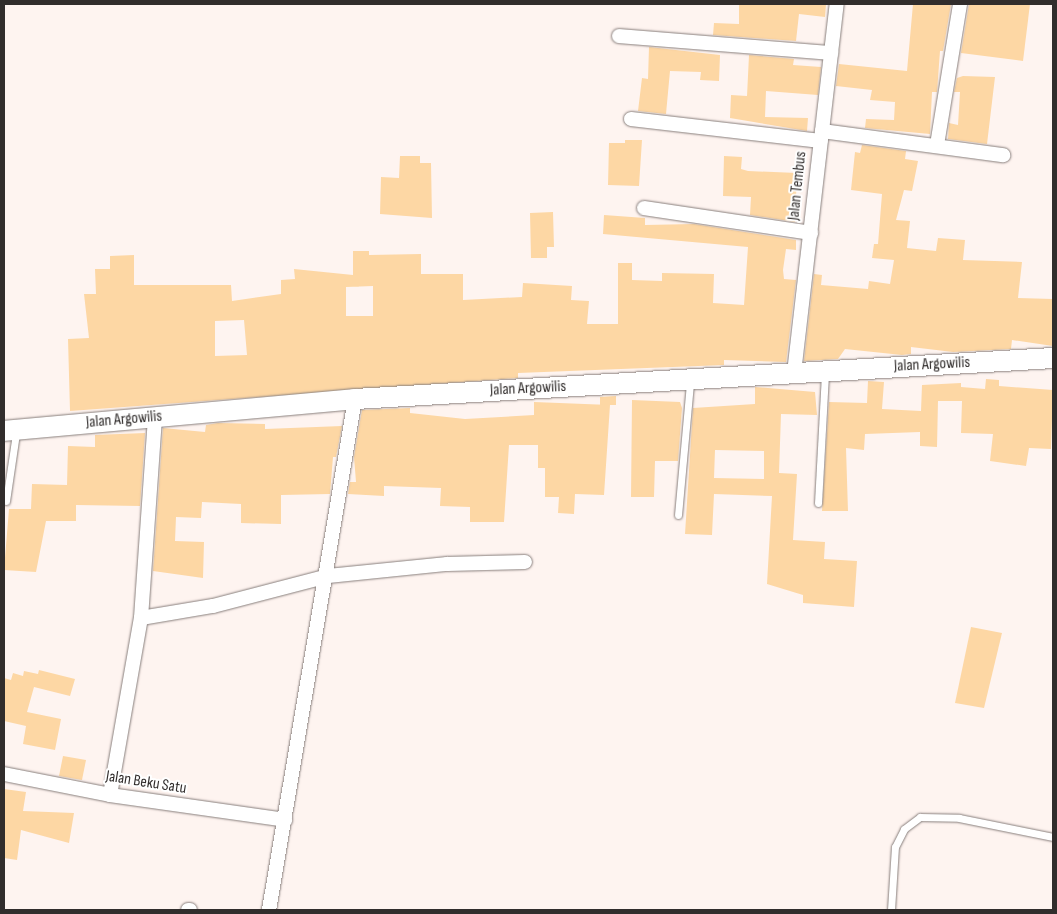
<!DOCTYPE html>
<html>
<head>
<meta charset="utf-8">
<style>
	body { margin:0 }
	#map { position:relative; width:1057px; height:914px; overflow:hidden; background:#fef4f0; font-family:"Sofia Sans Condensed",sans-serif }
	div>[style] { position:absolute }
	.building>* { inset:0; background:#fdd7a4 }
	.roads { filter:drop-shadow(0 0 1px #887f7c) drop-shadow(0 0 1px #887f7c) }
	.lane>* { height:7px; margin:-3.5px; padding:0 3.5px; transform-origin:3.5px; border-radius:3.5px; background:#fff }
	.street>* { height:14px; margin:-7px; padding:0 7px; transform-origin:7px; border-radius:7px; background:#fff }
	.secondary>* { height:20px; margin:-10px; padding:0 10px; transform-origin:10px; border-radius:10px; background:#fff }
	span { translate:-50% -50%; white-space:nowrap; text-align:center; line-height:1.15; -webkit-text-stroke:4px #fff; paint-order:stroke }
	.street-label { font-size:16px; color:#312d2c }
	.frame { position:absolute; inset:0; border:5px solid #312d2c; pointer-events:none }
</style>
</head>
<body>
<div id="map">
	<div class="building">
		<div style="clip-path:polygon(739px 4px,778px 5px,826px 4px,825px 17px,799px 14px,796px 41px,713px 35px,714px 23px,739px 24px)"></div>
		<div style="clip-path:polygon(913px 4px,951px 4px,943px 51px,940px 51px,937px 92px,932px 92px,930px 134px,865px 128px,866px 119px,894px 120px,895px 102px,870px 100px,872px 90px,836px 86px,839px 64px,907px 71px)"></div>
		<div style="clip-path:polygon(969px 4px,1030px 4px,1023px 61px,961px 53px)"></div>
		<div style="clip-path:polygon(649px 47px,720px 55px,719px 81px,700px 80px,701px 72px,670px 71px,666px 114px,638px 111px,642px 78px,648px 79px)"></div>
		<div style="clip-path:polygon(749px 55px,794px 59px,793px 65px,821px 67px,818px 95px,766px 91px,765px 117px,808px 118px,807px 131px,730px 118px,731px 95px,747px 96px)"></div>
		<div style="clip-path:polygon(963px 76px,995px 77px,987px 144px,948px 139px,949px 123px,958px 125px,960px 92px,954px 92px,957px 78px)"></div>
		<div style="clip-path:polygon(625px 140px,642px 140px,639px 186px,608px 185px,609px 143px,625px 143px)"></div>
		<div style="clip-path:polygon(862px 145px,906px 151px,905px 159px,918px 161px,912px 191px,904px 190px,896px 220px,910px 221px,907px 248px,936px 251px,938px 238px,965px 240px,963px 260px,1022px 262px,1018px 298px,1053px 299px,1053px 346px,1012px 340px,1011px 349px,953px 352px,911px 347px,911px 354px,902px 355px,845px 349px,838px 359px,804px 361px,814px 274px,822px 275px,821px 285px,868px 289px,869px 281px,890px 284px,894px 260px,872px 258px,874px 244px,878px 244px,882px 194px,851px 190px,855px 152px,860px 153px)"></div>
		<div style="clip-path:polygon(400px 156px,420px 156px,420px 163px,431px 163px,432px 218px,380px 214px,381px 177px,399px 178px)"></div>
		<div style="clip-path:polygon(724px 156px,742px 157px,741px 169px,748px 171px,797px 173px,795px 222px,750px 215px,751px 197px,723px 196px)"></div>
		<div style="clip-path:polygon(553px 212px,554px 247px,547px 247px,547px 258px,531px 258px,530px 213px)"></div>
		<div style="clip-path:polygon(evenodd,604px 215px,645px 218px,645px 225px,694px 224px,796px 240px,796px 250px,786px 249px,783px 270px,784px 279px,796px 280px,786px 362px,724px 360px,724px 365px,518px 373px,518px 378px,70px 411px,68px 339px,89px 338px,84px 294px,96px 294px,95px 269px,110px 269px,110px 256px,134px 255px,134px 285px,231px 285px,232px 301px,281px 294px,281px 280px,295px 279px,294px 269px,353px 275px,353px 251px,369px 251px,369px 255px,421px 254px,421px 274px,463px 274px,463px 300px,522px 297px,523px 283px,572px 286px,571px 300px,589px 301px,587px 324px,618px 324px,618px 263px,632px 263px,632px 280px,662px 281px,662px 273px,714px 274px,713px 303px,744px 305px,748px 247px,603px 234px,604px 215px,373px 286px,373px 316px,346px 316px,346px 287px,373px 286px,604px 215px,244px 320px,247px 355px,215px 356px,215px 321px,244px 320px)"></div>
		<div style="clip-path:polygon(986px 379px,999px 380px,999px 386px,1053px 390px,1051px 449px,1029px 448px,1026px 466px,990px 461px,993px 434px,961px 433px,962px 401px,938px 401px,937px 447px,920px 446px,920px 432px,865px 434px,864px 450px,846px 448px,848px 511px,822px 511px,829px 402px,867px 403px,868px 381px,884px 382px,882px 409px,921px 411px,922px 385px,961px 383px,961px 387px,985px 389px)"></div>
		<div style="clip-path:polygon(evenodd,755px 387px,815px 392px,817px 415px,781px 414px,779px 473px,797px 474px,793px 540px,825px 542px,824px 559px,857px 561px,854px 607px,803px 603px,803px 595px,767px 584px,772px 496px,714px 494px,712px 535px,685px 534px,693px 408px,755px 404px,755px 387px,715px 450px,764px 451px,764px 479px,714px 478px,715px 450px)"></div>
		<div style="clip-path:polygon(616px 396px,616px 405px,600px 405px,600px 397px)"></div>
		<div style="clip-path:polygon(632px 400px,680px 402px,682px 408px,678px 461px,655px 461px,654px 497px,631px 497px)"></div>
		<div style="clip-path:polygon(534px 402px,610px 405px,604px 495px,575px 494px,574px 514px,558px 513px,559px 497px,545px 497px,545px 468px,538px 468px,538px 445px,509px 445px,504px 522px,470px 522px,470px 507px,440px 506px,441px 488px,384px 486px,384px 496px,348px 494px,350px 482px,356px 482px,354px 457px,362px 410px,410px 408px,410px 413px,465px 419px,534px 415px)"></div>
		<div style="clip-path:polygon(218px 423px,265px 424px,265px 429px,342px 426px,336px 457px,333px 457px,330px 494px,281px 495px,281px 524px,241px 523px,241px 504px,202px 502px,201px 518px,176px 517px,175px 541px,204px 542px,203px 578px,153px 571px,163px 428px,205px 432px,206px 425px)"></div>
		<div style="clip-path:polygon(145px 433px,140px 506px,76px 505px,76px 521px,46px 521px,36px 572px,4px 570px,9px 509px,31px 509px,32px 484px,67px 485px,68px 446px,95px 447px,95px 435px)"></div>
		<div style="clip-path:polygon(971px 627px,1002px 633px,984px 708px,955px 703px)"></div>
		<div style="clip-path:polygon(39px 670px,75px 679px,70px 696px,34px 687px,27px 712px,61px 719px,55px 750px,23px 744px,26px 726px,4px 721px,4px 678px,11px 680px,13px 673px,23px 676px,24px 671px,38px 674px)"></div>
		<div style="clip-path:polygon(63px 756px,86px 760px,82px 780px,59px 776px)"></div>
		<div style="clip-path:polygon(4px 789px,26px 792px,23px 811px,74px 813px,69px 843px,21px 830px,17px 860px,4px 858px)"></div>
	</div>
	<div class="roads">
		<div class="lane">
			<div style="left:6px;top:501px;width:69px;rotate:-81.6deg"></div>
			<div style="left:818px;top:503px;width:129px;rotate:-86.9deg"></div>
			<div style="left:678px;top:515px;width:134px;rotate:-84.8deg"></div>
			<div style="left:891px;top:910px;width:63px;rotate:-86.4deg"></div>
			<div style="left:895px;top:847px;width:20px;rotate:-63deg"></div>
			<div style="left:904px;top:829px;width:20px;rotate:-37deg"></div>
			<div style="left:920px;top:817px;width:39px;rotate:1deg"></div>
			<div style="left:959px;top:818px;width:96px;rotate:11.4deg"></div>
		</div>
		<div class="street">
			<div style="left:619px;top:36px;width:213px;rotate:4.6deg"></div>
			<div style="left:631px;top:119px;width:191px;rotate:6.6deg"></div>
			<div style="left:822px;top:131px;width:183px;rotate:7.6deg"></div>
			<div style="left:937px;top:145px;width:143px;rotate:-80.7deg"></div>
			<div style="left:644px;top:208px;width:169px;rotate:8.5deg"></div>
			<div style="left:794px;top:373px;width:371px;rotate:-83.4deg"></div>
			<div style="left:141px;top:618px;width:73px;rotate:-9.5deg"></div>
			<div style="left:213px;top:606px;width:119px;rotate:-14.6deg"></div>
			<div style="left:328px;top:576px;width:120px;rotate:-5.8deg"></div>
			<div style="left:447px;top:564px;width:78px;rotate:-1.5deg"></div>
			<div style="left:4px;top:774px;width:108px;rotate:11.2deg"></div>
			<div style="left:110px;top:795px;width:177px;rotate:8.1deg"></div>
			<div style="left:110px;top:795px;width:180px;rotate:-80.1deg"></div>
			<div style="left:141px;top:618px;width:201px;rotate:-86deg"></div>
			<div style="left:188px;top:910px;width:2px"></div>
			<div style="left:269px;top:910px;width:518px;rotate:-80.45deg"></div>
		</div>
		<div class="secondary">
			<div style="left:4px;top:431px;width:352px;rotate:-5.2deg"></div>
			<div style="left:355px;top:399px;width:699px;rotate:-3.36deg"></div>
		</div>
	</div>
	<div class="street-label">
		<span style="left:798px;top:186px;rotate:-84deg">Jalan Tembus</span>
		<span style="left:932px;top:365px;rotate:-3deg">Jalan Argowilis</span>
		<span style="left:528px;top:389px;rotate:-3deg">Jalan Argowilis</span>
		<span style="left:124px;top:420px;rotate:-5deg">Jalan Argowilis</span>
		<span style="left:146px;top:783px;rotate:9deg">Jalan Beku Satu</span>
	</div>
	<div class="frame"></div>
</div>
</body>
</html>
